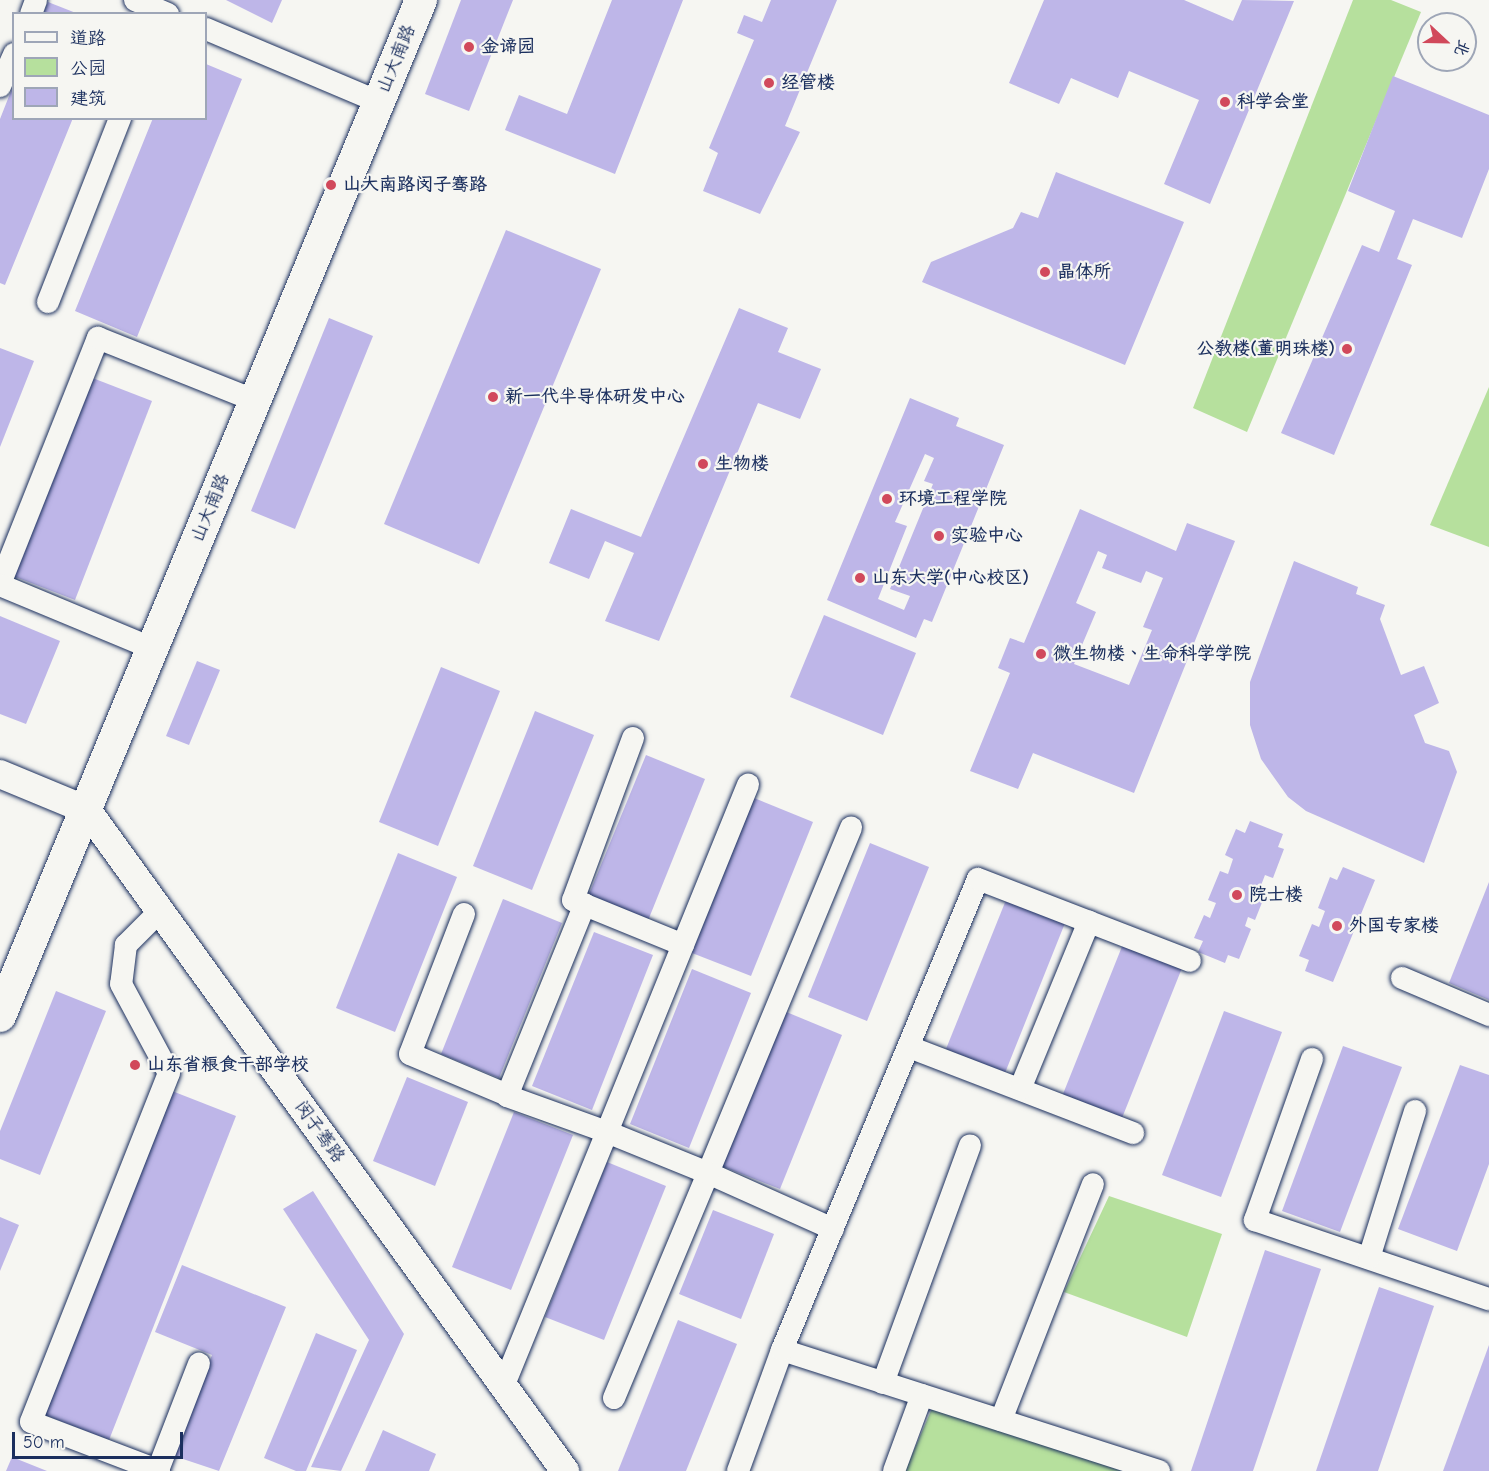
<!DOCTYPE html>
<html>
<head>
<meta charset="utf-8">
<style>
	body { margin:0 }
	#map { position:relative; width:1489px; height:1471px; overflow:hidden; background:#f6f6f2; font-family:"Comic Neue","LXGW WenKai TC",sans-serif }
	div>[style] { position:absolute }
	.green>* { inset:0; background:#b6e09d }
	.building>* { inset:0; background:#beb6e8 }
	.roads { filter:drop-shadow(0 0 2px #1b2f5e) drop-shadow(0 0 2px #1b2f5e) }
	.minor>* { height:22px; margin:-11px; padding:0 11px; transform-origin:11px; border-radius:11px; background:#f6f6f2 }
	.tertiary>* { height:28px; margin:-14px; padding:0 14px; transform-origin:14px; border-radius:14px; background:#f6f6f2 }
	.secondary>* { height:32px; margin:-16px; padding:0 16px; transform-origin:16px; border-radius:16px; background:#f6f6f2 }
	.dots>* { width:16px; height:16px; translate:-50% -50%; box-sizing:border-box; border:3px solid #f6f6f2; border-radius:50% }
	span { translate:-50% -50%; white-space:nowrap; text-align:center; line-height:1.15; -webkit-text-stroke:4.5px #f6f6f2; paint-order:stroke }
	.poi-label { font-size:18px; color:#1b2f5e; font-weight:700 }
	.left { translate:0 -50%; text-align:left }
	.right { translate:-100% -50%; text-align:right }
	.street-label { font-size:18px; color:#1b2f5e }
	.legend { position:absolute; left:12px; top:12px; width:195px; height:108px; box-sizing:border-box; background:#f6f6f2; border:2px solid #9ea6b7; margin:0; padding:8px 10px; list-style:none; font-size:18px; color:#1b2f5e }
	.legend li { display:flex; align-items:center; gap:12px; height:30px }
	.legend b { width:30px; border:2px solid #9ea6b7 }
	.north { position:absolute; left:1417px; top:12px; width:60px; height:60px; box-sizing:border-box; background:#f6f6f2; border:2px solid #9ea6b7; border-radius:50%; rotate:112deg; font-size:16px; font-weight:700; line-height:24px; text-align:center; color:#1b2f5e }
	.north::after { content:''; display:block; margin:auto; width:21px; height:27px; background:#d1495b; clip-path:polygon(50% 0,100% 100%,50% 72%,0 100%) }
	.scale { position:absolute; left:12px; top:1432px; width:171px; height:27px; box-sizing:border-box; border:3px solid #1b2f5e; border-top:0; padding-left:8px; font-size:18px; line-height:21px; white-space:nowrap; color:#1b2f5e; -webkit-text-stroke:4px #f6f6f2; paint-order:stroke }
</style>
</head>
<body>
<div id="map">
	<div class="green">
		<div style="clip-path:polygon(1353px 0,1391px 0,1421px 12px,1247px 432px,1193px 408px)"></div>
		<div style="clip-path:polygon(1489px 387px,1489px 547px,1430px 525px)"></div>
		<div style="clip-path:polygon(1109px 1196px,1222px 1234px,1187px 1337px,1064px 1292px)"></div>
		<div style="clip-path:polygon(933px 1406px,1122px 1471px,905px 1471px)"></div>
	</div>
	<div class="building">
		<div style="clip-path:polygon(226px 0,282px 0,272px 23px)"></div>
		<div style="clip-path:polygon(461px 0,513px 0,469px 111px,425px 94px)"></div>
		<div style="clip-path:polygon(612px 0,683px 0,615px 174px,505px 130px,519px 95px,567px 114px)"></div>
		<div style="clip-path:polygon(771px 0,837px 0,785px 126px,800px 132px,760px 214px,703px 191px,718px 153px,709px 148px,754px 40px,737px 33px,744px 15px,762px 22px)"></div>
		<div style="clip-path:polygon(1044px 0,1184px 0,1233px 21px,1242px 0,1294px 1px,1210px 204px,1164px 184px,1199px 100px,1129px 71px,1118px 98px,1071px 78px,1059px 104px,1009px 83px)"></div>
		<div style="clip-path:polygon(48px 2px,76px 13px,76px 14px,43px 14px)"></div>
		<div style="clip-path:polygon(206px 64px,242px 79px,137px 337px,75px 311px,153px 118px,206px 118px)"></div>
		<div style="clip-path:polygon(1393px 76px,1489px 115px,1489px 169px,1462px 238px,1413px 219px,1397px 259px,1412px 265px,1334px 455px,1281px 433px,1362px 245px,1379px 252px,1395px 211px,1348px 191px)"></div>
		<div style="clip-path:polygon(13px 86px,14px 118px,73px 118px,5px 285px,0 283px,0 119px)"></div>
		<div style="clip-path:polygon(1056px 172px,1184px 222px,1125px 365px,922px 282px,931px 262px,1013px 228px,1021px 212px,1038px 218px)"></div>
		<div style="clip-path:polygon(506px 230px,601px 269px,479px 564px,384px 524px)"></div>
		<div style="clip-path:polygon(739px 308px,788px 328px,778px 352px,821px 369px,800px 419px,758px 403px,659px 641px,605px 621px,634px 553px,605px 541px,589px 579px,549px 563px,571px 509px,641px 537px)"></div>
		<div style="clip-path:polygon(329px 318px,373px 336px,295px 529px,251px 511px)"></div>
		<div style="clip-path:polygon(0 348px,34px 361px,0 447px)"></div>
		<div style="clip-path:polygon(90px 377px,152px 401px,75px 600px,13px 576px)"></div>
		<div style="clip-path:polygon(evenodd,910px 398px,959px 418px,956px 426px,1004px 445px,932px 622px,924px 619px,916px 638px,827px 600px,910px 398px,925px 454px,934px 458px,924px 481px,933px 484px,890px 589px,910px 596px,904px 610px,878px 599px,907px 526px,895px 522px,925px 454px)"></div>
		<div style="clip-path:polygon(evenodd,1080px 509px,1176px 551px,1187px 523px,1235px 541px,1134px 793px,1033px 753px,1018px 789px,970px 771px,1010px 673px,998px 668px,1010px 638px,1024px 643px,1080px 509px,1098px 551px,1107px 555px,1102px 568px,1141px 583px,1146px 571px,1163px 578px,1143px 627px,1152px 630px,1129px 685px,1074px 664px,1096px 612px,1076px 603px,1098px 551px)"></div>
		<div style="clip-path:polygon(1294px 561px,1358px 587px,1356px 594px,1385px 605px,1380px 619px,1401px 675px,1424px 666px,1439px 703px,1414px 715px,1425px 743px,1449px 751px,1457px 772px,1424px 863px,1306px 811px,1288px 797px,1261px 759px,1250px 725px,1250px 682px)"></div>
		<div style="clip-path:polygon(824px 615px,916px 653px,883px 735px,790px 697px)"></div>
		<div style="clip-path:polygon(0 616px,60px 641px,26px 724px,0 714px)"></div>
		<div style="clip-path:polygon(197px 661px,220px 670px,189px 745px,166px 736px)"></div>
		<div style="clip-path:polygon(441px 667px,500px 691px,438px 846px,379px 822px)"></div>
		<div style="clip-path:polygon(535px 711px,594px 735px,532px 890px,473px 866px)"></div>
		<div style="clip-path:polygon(646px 755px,705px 779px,643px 933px,585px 904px)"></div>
		<div style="clip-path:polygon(754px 798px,813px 822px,751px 976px,692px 953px)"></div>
		<div style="clip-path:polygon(1250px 821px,1283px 834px,1278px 847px,1284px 849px,1273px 878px,1265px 875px,1260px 888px,1267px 890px,1255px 920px,1248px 917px,1245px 926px,1251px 929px,1239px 959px,1228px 955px,1225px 963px,1198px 952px,1203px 941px,1194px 938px,1204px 915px,1210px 918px,1216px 903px,1208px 900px,1220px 871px,1228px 874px,1233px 859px,1225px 855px,1236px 829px,1245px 833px)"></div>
		<div style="clip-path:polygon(870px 843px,929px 867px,867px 1021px,808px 997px)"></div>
		<div style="clip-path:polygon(398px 853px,457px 877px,395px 1032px,336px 1008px)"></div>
		<div style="clip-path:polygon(1343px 867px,1375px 880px,1333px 982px,1305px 971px,1309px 960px,1299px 956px,1312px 924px,1319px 927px,1325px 911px,1318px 908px,1330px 877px,1337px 880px)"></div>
		<div style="clip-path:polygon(1489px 882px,1489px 1000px,1449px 983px)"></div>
		<div style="clip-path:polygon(1008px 895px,1067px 918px,1005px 1073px,946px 1049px)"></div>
		<div style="clip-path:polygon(503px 899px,562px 923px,499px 1078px,441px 1054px)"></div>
		<div style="clip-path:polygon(594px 932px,653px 955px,592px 1110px,532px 1086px)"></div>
		<div style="clip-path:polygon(1123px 944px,1182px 968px,1120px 1123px,1061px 1099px)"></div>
		<div style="clip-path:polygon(692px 969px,751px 993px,689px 1148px,630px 1124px)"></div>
		<div style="clip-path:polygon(56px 991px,106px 1011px,40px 1175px,0 1159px,0 1131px)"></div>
		<div style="clip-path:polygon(784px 1011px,842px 1035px,780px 1189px,721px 1166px)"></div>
		<div style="clip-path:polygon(1224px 1011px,1282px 1032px,1221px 1197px,1162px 1175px)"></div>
		<div style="clip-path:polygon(1343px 1046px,1402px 1067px,1340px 1232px,1282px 1211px)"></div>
		<div style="clip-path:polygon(1460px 1065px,1489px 1075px,1489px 1164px,1457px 1251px,1398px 1229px)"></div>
		<div style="clip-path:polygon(407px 1077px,468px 1102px,435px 1186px,373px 1161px)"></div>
		<div style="clip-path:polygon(172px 1091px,236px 1116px,109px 1440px,45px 1415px)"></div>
		<div style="clip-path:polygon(514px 1112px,573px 1135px,511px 1290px,452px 1267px)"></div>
		<div style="clip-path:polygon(607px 1162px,666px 1186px,604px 1340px,545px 1317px)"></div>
		<div style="clip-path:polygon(313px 1191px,404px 1334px,341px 1471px,311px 1467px,369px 1340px,283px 1209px)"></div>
		<div style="clip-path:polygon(713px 1210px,774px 1234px,741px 1319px,679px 1294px)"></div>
		<div style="clip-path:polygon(0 1217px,19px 1225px,0 1271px)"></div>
		<div style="clip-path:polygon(1265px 1250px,1321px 1269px,1253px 1471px,1191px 1471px)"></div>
		<div style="clip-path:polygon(182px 1265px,286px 1307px,219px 1471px,171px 1455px,212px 1355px,155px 1332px)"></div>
		<div style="clip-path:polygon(1379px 1287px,1434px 1306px,1378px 1471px,1316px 1471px)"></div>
		<div style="clip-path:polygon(678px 1320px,737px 1344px,686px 1471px,618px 1471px)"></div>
		<div style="clip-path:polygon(316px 1333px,357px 1350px,306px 1471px,296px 1471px,264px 1458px)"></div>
		<div style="clip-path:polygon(1489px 1345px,1489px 1471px,1443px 1471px)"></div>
		<div style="clip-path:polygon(383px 1430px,436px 1454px,429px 1471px,365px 1471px)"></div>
		<div style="clip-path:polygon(12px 1457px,47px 1471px,6px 1471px)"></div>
	</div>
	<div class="roads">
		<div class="minor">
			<div style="left:135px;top:0;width:36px;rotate:23deg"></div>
			<div style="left:31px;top:14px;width:15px;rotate:-70deg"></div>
			<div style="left:206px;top:29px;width:188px;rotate:22.9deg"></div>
			<div style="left:0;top:86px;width:35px;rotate:-66deg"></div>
			<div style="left:48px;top:302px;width:198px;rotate:-68.6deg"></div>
			<div style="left:0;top:584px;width:265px;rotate:-68.3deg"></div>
			<div style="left:98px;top:338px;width:170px;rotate:21.7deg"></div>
			<div style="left:0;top:585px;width:167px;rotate:22.6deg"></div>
			<div style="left:633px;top:738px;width:173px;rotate:110.3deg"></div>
			<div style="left:573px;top:900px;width:119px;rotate:22.2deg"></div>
			<div style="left:159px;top:912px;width:47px;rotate:135deg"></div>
			<div style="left:126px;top:945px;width:39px;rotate:97deg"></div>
			<div style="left:121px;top:984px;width:101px;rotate:61.7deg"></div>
			<div style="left:169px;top:1073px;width:375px;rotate:111.6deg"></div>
			<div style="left:31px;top:1422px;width:137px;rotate:20.9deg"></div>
			<div style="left:464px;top:914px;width:150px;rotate:111.1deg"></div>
			<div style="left:410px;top:1054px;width:113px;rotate:22.9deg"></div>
			<div style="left:1402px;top:978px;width:95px;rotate:23deg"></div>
			<div style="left:909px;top:1047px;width:240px;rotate:21deg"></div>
			<div style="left:1312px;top:1059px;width:171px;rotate:109.5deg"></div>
			<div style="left:1255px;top:1220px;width:247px;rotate:18.7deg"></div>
			<div style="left:1020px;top:1089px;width:181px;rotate:-67.6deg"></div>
			<div style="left:833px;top:1229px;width:137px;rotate:-155.9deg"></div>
			<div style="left:708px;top:1173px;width:374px;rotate:-67.5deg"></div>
			<div style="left:1369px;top:1258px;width:154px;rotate:-72.6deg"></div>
			<div style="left:782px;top:1350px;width:396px;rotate:17.8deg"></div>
			<div style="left:883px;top:1383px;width:253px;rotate:-69.9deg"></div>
			<div style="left:503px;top:1387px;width:275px;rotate:-67.8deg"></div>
			<div style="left:607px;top:1132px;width:106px;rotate:-160.2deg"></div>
			<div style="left:507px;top:1096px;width:207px;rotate:-67.9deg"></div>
			<div style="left:614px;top:1398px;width:244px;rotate:-67.3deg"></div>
			<div style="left:708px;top:1173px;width:109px;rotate:-157.9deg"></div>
			<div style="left:607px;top:1132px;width:375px;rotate:-67.9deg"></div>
			<div style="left:1001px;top:1420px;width:253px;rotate:-68.7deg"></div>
			<div style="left:158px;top:1470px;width:114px;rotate:-68.9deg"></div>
			<div style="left:738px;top:1471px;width:129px;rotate:-70deg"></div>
			<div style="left:782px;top:1350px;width:510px;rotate:-67.41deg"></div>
			<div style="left:978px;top:879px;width:227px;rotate:21.1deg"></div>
			<div style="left:894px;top:1471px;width:81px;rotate:-69.8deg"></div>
		</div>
		<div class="tertiary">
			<div style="left:0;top:774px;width:94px;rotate:22.5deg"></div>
			<div style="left:87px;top:810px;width:816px;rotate:54.13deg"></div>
		</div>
		<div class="secondary">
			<div style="left:0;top:1016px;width:1100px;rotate:-67.49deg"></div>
		</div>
	</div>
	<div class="dots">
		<div style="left:469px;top:47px;background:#d1495b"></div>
		<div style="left:769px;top:83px;background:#d1495b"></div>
		<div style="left:1225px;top:102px;background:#d1495b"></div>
		<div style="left:331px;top:185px;background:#d1495b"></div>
		<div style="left:1045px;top:272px;background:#d1495b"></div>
		<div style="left:1347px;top:349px;background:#d1495b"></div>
		<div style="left:493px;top:397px;background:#d1495b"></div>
		<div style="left:703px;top:464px;background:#d1495b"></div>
		<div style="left:887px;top:499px;background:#d1495b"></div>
		<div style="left:939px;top:536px;background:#d1495b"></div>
		<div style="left:860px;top:578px;background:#d1495b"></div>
		<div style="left:1041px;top:654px;background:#d1495b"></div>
		<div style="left:1237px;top:895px;background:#d1495b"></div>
		<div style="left:1337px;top:926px;background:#d1495b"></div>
		<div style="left:135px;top:1065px;background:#d1495b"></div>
	</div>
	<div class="poi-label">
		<span class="left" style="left:481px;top:47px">金谛园</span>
		<span class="left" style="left:781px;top:83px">经管楼</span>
		<span class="left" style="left:1237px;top:102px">科学会堂</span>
		<span class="left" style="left:343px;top:185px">山大南路闵子骞路</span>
		<span class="left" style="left:1057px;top:272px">晶体所</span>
		<span class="right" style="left:1335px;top:349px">公教楼(董明珠楼)</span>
		<span class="left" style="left:505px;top:397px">新一代半导体研发中心</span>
		<span class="left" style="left:715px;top:464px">生物楼</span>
		<span class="left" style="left:899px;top:499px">环境工程学院</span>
		<span class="left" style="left:951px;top:536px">实验中心</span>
		<span class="left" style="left:872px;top:578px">山东大学(中心校区)</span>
		<span class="left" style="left:1053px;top:654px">微生物楼、生命科学学院</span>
		<span class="left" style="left:1249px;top:895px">院士楼</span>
		<span class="left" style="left:1349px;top:926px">外国专家楼</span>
		<span class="left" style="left:147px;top:1065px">山东省粮食干部学校</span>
	</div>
	<div class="street-label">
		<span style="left:397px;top:59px;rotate:-68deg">山大南路</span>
		<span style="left:211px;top:508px;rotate:-68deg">山大南路</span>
		<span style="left:319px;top:1132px;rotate:54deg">闵子骞路</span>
	</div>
	<ul class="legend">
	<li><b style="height:8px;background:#f6f6f2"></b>道路</li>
	<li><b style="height:16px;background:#b6e09d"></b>公园</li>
	<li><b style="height:16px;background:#beb6e8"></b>建筑</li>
	</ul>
	<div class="north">北</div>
	<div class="scale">50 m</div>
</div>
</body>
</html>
